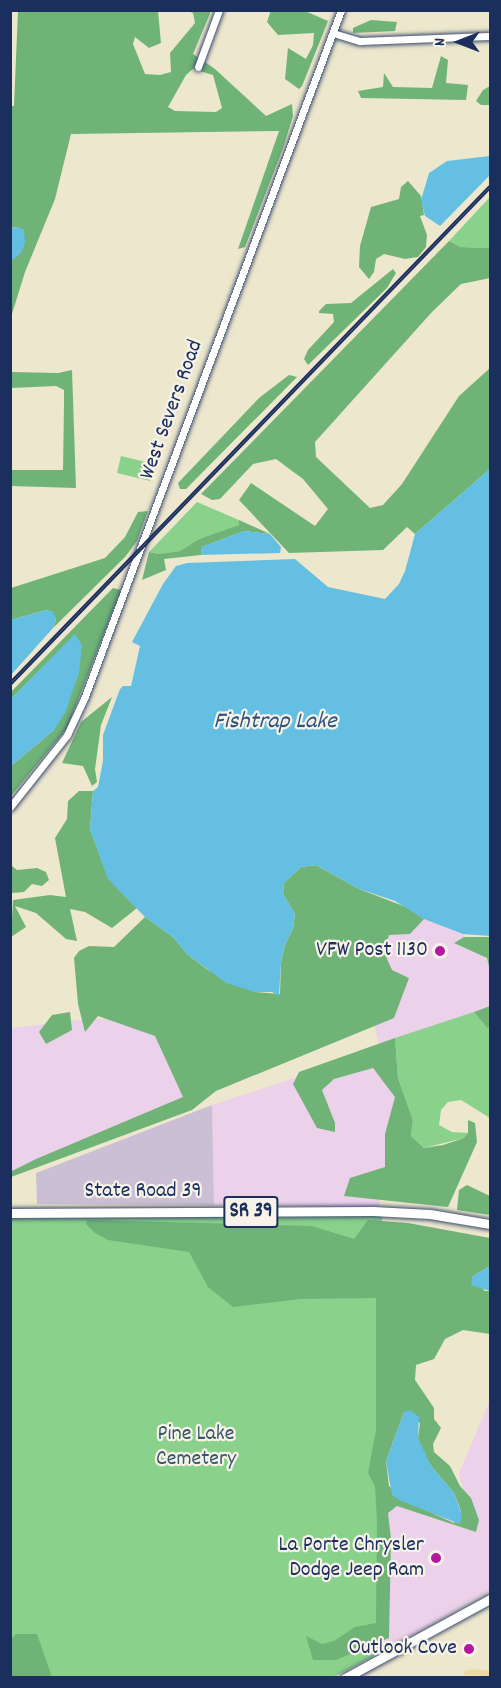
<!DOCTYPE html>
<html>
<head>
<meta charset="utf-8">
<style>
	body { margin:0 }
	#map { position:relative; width:501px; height:1688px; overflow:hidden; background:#ede7cd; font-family:Dekko,sans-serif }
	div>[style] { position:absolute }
	.built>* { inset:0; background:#ecd1ea }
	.industrial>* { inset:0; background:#cbbfd5 }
	.green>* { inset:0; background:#8ad18b }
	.forest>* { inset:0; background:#6fb377 }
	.sand>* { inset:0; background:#eeda9e }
	.water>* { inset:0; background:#65bfe3 }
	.roads { filter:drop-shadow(0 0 2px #3a4b6f) drop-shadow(0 0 2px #3a4b6f) }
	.minor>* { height:7px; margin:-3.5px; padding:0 3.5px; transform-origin:3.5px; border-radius:3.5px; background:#fff }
	.major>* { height:9px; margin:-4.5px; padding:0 4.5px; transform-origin:4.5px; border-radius:4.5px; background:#fff }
	.rail>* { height:4px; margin-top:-2px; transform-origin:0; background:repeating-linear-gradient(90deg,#f7f3e8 0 4.5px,#1b2f5e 0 9px); box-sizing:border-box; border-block:2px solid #1b2f5e }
	.dots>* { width:16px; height:16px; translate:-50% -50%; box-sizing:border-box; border:3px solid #f7f3e8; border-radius:50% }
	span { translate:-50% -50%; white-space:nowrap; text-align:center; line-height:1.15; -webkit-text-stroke:4.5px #f7f3e8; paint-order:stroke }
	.shield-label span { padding:2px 4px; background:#f7f3e8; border:2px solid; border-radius:4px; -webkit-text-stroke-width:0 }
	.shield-label { font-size:21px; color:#1b2f5e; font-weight:700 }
	.street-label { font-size:22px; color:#1b2f5e }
	.poi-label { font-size:22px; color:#1b2f5e }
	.right { translate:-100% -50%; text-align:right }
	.park-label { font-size:22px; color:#375869 }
	.water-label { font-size:24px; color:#2e537f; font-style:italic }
	.frame { position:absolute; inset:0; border:12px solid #1b2f5e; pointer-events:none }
	.north { position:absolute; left:429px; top:12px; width:60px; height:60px; -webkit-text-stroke:4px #f7f3e8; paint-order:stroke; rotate:270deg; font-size:16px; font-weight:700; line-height:24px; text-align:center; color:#1b2f5e }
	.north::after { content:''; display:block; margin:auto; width:21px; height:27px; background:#1b2f5e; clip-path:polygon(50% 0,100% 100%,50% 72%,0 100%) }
</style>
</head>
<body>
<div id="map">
	<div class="built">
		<div style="clip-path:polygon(406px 907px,424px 919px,463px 934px,490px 964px,490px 1008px,380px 1049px,360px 962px)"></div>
		<div style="clip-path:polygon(88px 1019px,148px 1020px,186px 1102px,11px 1176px,11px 1028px)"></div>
		<div style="clip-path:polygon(358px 1057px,396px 1089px,379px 1207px,214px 1205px,212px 1105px)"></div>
		<div style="clip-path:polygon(490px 1400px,490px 1591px,381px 1652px,382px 1506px,468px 1508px,459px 1473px)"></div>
	</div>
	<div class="industrial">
		<div style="clip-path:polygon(212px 1105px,214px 1205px,37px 1204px,36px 1173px)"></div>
	</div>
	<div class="green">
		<div style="clip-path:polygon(490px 197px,490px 248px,459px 247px,449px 241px)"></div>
		<div style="clip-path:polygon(121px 456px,154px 464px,150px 481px,117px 473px)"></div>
		<div style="clip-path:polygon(197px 502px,239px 520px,240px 525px,199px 539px,180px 551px,158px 554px,149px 552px)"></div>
		<div style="clip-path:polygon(474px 1012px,487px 1028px,490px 1027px,490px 1118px,461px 1100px,448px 1102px,441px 1110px,439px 1125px,452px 1132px,468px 1133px,464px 1138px,424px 1148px,411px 1136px,413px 1120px,398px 1078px,395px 1038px)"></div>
		<div style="clip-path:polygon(382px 1216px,381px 1652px,334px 1677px,11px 1677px,10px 1218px)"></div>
	</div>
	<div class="forest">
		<div style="clip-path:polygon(271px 10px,305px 11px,328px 21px,302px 86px,299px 89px,285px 79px,288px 48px,306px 59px,313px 45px,314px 33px,278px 35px,267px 22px)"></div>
		<div style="clip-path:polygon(evenodd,18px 11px,158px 11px,161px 43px,149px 48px,135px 37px,133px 44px,145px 74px,160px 75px,171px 72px,170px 53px,195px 23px,193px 13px,188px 11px,211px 11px,193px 54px,215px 69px,266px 116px,292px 104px,293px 116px,283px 148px,245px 247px,238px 249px,279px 131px,71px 134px,55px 199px,25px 272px,11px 317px,11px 261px,18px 227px,10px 228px,10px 106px,14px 106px,18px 11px,193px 69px,213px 75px,222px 108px,216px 112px,175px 111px,168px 107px,186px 75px,193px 69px)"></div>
		<div style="clip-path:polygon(371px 20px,397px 22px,395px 31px,353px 33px,353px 28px)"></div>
		<div style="clip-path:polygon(441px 56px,448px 60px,446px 83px,468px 85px,466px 100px,361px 98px,358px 91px,383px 87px,384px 73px,393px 87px,432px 88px)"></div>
		<div style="clip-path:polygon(490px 86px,490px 105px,481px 105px,476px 101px,483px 90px)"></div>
		<div style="clip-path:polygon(408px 181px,421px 196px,424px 215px,420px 216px,427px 235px,426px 247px,418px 257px,405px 259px,384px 254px,376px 259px,374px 272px,369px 279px,359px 267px,360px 246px,371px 207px,399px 199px,401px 187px)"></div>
		<div style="clip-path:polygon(449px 241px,460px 247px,490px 248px,490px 278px,461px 284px,432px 312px,315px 442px,316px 457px,370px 508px,383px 505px,402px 484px,459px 396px,490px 368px,490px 469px,415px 534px,407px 527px,383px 550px,289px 553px,239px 500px,251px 483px,315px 526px,328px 509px,303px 479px,276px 459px,253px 464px,220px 499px,212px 500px,201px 494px)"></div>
		<div style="clip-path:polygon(393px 269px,396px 273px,387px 288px,308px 365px,304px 359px,308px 350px,334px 322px,333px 314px,319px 313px,319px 311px,326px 304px,351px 303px)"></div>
		<div style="clip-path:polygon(72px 370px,76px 488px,11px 486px,11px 470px,63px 470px,64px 404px,64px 390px,56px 386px,11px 388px,11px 372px,58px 373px)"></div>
		<div style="clip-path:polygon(289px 375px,297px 377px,186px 489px,180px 489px,178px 483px,259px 398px)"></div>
		<div style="clip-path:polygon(148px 511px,137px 541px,125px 557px,53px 628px,56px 620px,52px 612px,46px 610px,11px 620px,11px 588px,105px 558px,125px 537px,138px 512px)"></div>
		<div style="clip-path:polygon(239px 520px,270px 534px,244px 531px,202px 547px,201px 555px,164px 559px,166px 570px,142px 580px,149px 552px,158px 554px,180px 551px,199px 539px,239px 525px)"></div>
		<div style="clip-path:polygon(113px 588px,121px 590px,67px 728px,11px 796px,11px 766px,54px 730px,75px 635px,11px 699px,11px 692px)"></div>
		<div style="clip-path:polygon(112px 697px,101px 725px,95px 769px,97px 782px,92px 786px,83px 766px,62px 763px,81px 722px)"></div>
		<div style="clip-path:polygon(79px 791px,93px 791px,90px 829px,108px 878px,137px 908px,112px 928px,85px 912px,70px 909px,77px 941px,66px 939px,36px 913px,15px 906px,26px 927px,11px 937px,13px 900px,50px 895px,66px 897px,55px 838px,67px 819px,68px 801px)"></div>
		<div style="clip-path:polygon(11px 865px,17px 870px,37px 868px,46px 872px,49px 880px,42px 886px,32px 884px,24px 892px,11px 893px)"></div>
		<div style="clip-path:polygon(316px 865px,359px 889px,406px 907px,424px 919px,410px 934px,389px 935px,384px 952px,392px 970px,409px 978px,394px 1018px,216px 1091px,192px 1110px,11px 1177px,10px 1172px,36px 1159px,183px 1097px,155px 1036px,98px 1016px,85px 1032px,78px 1004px,74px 958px,79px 951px,89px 946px,114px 947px,145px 917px,173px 937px,187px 954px,208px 970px,255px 992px,280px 994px,281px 962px,285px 945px,293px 928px,295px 914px,283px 894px,284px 883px,301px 867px)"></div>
		<div style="clip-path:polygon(464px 937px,490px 937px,490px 971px,487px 958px,454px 943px)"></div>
		<div style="clip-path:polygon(490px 1006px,490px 1027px,487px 1028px,474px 1012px)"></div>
		<div style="clip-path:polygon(70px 1012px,72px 1030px,46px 1044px,39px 1032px,52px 1015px)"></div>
		<div style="clip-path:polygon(395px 1038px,398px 1078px,413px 1120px,411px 1136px,424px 1148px,443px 1145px,464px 1138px,468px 1133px,468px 1120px,475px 1123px,477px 1142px,448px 1207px,344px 1196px,350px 1178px,385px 1167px,385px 1134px,395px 1097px,373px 1068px,334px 1079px,322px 1090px,335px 1123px,335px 1132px,317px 1128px,293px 1084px,299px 1072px)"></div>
		<div style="clip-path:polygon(467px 1185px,490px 1196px,490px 1215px,457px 1210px,459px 1190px)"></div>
		<div style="clip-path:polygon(evenodd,87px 1220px,312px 1226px,354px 1239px,368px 1220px,408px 1223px,490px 1238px,490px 1266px,472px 1277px,485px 1291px,490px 1291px,490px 1334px,463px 1330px,445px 1339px,434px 1359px,416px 1365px,415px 1380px,434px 1408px,434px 1419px,441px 1428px,433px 1444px,434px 1452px,450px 1466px,460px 1486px,471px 1498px,479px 1520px,476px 1532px,397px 1506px,388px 1513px,391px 1539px,389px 1638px,336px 1660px,313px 1660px,306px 1636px,322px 1644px,334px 1641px,355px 1627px,376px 1623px,377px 1521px,375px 1486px,368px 1473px,376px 1430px,376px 1298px,300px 1299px,233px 1307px,208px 1287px,189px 1252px,108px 1240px,95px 1233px,86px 1224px,87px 1220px,404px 1412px,420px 1423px,418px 1438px,421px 1448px,431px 1466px,454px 1493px,461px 1511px,454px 1523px,410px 1503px,389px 1486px,386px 1461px,404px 1412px)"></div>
		<div style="clip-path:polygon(16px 1634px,37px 1634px,52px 1677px,11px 1677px,11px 1639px)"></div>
	</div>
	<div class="sand">
		<div style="clip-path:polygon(471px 1669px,490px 1671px,490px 1676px,464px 1675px,464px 1672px)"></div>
	</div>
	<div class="water">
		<div style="clip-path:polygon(490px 156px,490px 175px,440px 226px,425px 216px,421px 200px,429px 173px,447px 161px)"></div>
		<div style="clip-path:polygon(18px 227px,24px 230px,25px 243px,21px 253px,11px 261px,11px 228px)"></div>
		<div style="clip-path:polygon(490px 469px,490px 936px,463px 934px,424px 919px,395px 901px,359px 889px,316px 865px,301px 867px,284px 883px,283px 894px,295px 914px,293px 928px,285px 945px,281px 962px,279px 996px,272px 992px,255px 992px,226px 983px,187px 954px,173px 937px,145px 917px,108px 879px,90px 829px,93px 791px,98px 787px,103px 761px,103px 735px,120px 689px,123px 686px,131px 686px,140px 646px,132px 642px,163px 584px,176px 566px,187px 563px,295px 559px,328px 587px,385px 599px,399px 584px,405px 571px,415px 534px)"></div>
		<div style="clip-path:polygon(244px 531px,270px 534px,281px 547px,280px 553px,201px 555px,202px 547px)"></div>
		<div style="clip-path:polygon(46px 610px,53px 612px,56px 620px,53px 628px,11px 675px,11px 620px)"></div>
		<div style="clip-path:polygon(75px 634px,82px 645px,79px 673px,65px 713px,54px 730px,11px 766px,11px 699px)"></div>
		<div style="clip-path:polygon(490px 1266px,490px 1291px,471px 1285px,472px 1277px)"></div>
		<div style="clip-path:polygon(410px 1410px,419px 1417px,418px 1438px,431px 1466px,454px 1493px,462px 1515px,460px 1524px,401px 1501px,392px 1495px,386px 1461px,404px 1412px)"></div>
	</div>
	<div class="roads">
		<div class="minor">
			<div style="left:333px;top:33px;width:28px;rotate:17deg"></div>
			<div style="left:360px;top:41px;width:129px;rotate:-2.2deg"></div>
			<div style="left:198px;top:67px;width:61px;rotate:-69.8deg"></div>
			<div style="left:10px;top:807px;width:92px;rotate:-51.6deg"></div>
			<div style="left:67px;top:735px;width:40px;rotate:-65deg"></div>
			<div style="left:84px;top:699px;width:735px;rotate:-69.54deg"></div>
		</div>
		<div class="major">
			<div style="left:10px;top:1213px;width:363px;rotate:-0.3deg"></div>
			<div style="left:373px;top:1211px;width:57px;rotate:3deg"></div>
			<div style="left:430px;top:1214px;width:61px;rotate:9.5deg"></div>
			<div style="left:345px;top:1678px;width:165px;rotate:-28.6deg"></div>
		</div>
	</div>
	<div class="rail">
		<div style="left:10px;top:684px;width:691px;rotate:-46deg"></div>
	</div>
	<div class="dots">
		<div style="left:440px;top:951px;background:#b5179e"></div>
		<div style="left:436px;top:1558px;background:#b5179e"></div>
		<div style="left:469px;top:1649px;background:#b5179e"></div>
	</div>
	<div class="shield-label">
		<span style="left:251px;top:1212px">SR 39</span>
	</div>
	<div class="street-label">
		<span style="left:172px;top:410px;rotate:-70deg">West Severs Road</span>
		<span style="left:143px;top:1192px">State Road 39</span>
	</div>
	<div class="poi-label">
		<span class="right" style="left:428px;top:951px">VFW Post 1130</span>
		<span class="right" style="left:424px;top:1558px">La Porte Chrysler<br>Dodge Jeep Ram</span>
		<span class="right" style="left:457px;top:1649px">Outlook Cove</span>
	</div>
	<div class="park-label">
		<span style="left:196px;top:1447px">Pine Lake<br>Cemetery</span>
	</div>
	<div class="water-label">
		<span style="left:275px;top:723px">Fishtrap Lake</span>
	</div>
	<div class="frame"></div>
	<div class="north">N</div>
</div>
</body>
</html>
